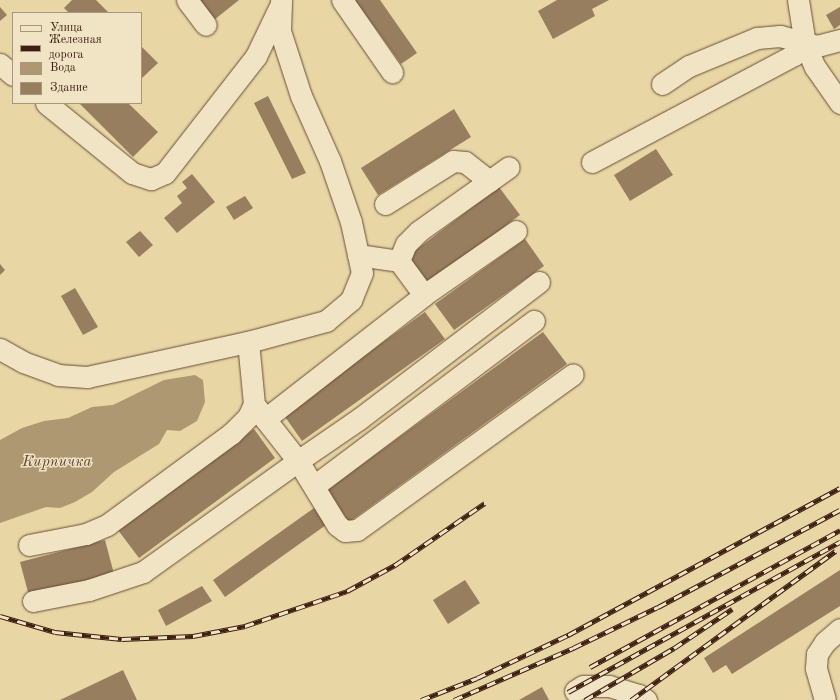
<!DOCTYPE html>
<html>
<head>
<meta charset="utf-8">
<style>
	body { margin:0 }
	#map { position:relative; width:840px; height:700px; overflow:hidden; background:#e8d6a4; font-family:"Old Standard TT",serif }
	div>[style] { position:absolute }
	.water>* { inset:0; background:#ae9872 }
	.building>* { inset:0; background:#967e5e }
	.roads { filter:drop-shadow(0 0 1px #684d36) drop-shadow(0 0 1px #684d36) }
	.minor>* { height:21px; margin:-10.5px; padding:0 10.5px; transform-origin:10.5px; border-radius:10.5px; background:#f0e4c4 }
	.rail>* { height:4.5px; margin-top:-2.25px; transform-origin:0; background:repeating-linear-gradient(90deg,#f0e4c4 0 9px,#3e1f12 0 18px); box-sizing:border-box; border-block:1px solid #3e1f12 }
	span { translate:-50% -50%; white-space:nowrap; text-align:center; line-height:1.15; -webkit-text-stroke:3px #f0e4c4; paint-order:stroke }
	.water-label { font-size:15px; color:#60432f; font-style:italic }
	.legend { position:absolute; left:12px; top:12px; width:130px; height:92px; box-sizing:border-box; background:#f0e4c4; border:1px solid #a9957d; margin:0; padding:5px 7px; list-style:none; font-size:12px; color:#3e1f12 }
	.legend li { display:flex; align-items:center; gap:8px; height:20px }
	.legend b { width:20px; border:1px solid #a9957d }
</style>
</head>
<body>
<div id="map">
	<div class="water">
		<div style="clip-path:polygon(195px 375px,203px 380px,205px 402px,197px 421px,180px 431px,167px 430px,159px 444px,114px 472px,92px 492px,75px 502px,60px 508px,46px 507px,0 523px,0 440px,22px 428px,44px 421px,68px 418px,92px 407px,113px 405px,164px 380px)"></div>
	</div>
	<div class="building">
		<div style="clip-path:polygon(72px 0,96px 0,109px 13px,69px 13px,64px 8px)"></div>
		<div style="clip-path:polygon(199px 0,239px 0,214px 20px)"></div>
		<div style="clip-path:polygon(355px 0,380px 0,417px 53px,401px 64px)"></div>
		<div style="clip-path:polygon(557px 0,609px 0,592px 9px,595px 16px,553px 39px,538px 11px)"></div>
		<div style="clip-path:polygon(0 7px,7px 15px,0 21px)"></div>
		<div style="clip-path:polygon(840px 7px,840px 25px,834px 29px,826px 15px)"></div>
		<div style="clip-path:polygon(141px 46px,158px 63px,141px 79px)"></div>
		<div style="clip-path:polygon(268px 96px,306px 173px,292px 179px,254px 103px)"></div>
		<div style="clip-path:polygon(79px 103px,128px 103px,158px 132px,133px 157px)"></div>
		<div style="clip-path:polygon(454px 109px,471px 137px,378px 195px,361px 168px)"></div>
		<div style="clip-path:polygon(656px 149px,673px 175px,630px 201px,614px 175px)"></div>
		<div style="clip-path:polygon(192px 174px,215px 202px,177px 233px,164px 218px,182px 203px,177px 196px,187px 188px,182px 182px)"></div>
		<div style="clip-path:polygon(499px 187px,520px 215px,429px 283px,408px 256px)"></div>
		<div style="clip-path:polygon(245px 196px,253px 208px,234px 220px,226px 207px)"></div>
		<div style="clip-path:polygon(140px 231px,153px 245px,139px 257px,126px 242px)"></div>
		<div style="clip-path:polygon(525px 239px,544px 266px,454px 330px,435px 304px)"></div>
		<div style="clip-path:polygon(0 264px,5px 270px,0 275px)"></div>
		<div style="clip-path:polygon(75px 288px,98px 327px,83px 335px,61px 296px)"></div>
		<div style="clip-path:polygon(425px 312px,445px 339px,302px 441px,283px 414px)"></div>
		<div style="clip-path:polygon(543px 332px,567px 364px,349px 522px,327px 490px)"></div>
		<div style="clip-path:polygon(254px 429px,275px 458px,139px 558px,118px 530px)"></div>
		<div style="clip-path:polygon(314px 508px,326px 525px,225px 597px,213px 580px)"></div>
		<div style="clip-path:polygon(105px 540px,114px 574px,29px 596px,20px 562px)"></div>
		<div style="clip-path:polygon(840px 570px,840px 606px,732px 674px,726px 665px,713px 673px,704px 658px)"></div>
		<div style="clip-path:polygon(465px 580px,480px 603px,448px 624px,433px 600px)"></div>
		<div style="clip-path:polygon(202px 586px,212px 601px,166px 626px,158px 610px)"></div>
		<div style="clip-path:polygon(123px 670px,137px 700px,60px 700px)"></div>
		<div style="clip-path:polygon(542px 687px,549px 700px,519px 700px)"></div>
	</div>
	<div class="roads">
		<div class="minor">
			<div style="left:187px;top:0;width:31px;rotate:53deg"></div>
			<div style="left:342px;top:0;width:88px;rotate:55.2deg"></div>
			<div style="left:798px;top:0;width:45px;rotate:81deg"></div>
			<div style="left:805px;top:44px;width:25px;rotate:67deg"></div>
			<div style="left:815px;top:67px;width:44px;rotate:55.2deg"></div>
			<div style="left:0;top:64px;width:17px;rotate:40deg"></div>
			<div style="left:662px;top:84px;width:32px;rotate:-34deg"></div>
			<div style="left:689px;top:66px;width:74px;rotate:-22.4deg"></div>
			<div style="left:757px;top:38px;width:23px;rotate:-5deg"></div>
			<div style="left:780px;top:36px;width:38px;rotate:15deg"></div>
			<div style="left:817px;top:46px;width:24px;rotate:-15deg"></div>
			<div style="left:46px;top:103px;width:111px;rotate:39.1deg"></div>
			<div style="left:132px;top:173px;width:20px;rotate:18deg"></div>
			<div style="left:151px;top:179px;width:15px;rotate:-23deg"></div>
			<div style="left:165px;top:173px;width:148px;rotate:-52.1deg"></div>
			<div style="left:256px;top:56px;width:53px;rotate:-64.4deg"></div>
			<div style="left:592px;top:162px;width:229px;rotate:-27.9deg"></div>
			<div style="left:794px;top:55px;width:16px;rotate:-45deg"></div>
			<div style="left:385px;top:204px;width:80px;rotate:-32.3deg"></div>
			<div style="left:453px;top:161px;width:12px;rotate:5deg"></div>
			<div style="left:465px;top:162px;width:31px;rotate:38deg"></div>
			<div style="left:358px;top:255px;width:41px;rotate:8.3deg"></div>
			<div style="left:399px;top:261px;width:42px;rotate:53.7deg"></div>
			<div style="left:424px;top:295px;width:112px;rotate:-34.8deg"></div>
			<div style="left:399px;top:261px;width:18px;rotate:-68deg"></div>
			<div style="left:406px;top:244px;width:18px;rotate:-45deg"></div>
			<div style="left:419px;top:231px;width:110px;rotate:-35.4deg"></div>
			<div style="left:539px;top:282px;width:226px;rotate:142.7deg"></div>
			<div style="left:359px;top:419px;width:74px;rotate:145.5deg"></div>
			<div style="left:298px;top:461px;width:75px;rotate:58.6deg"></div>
			<div style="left:337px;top:525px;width:10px;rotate:37deg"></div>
			<div style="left:345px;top:531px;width:12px;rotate:-5deg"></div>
			<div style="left:357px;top:530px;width:266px;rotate:-35.8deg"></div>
			<div style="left:0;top:349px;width:26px;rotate:29deg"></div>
			<div style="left:23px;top:362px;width:37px;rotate:20deg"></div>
			<div style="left:58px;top:375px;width:29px;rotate:4deg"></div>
			<div style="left:87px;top:377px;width:165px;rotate:-12.3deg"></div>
			<div style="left:248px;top:342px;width:81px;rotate:-15.1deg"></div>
			<div style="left:326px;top:321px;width:33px;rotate:-40deg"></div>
			<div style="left:351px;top:300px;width:29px;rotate:-68deg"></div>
			<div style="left:362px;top:273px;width:52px;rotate:-102.2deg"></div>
			<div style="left:351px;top:222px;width:65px;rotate:-109deg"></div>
			<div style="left:330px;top:161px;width:71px;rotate:-114deg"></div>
			<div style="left:301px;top:96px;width:68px;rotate:-107.9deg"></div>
			<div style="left:280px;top:31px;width:31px;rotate:-88deg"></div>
			<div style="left:257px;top:408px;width:14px;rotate:54deg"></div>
			<div style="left:265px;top:419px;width:202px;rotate:-37.9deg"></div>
			<div style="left:314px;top:486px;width:275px;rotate:-36.9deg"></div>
			<div style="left:29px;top:545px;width:58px;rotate:-10.9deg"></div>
			<div style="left:86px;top:534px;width:23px;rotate:-23deg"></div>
			<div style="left:107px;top:525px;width:154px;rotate:-36.3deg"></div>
			<div style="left:231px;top:434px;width:24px;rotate:-45deg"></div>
			<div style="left:248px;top:417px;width:14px;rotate:-65deg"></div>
			<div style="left:254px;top:404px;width:62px;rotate:-95.5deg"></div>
			<div style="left:33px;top:601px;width:57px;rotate:-11.1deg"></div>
			<div style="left:89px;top:590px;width:57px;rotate:-18.4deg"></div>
			<div style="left:143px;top:572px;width:191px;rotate:-35.6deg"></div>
			<div style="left:298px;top:461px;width:53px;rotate:-128.2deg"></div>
			<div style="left:575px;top:691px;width:9px;rotate:-32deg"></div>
			<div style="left:583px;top:686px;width:26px"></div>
			<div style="left:609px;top:686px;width:31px;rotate:17deg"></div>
			<div style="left:639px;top:695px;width:9px;rotate:36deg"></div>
			<div style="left:825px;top:700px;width:33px;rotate:-106deg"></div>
			<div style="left:816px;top:668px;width:14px;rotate:-86deg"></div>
			<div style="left:817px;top:654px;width:14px;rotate:-56deg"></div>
			<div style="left:825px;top:642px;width:20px;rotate:-41deg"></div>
		</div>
	</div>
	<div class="rail">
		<div style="left:0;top:616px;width:57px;rotate:16.2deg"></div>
		<div style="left:55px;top:632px;width:67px;rotate:6deg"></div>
		<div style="left:122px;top:639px;width:71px;rotate:-2.4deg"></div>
		<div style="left:193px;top:636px;width:53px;rotate:-10.9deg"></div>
		<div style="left:245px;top:626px;width:108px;rotate:-18.9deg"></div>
		<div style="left:347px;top:591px;width:55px;rotate:-28.4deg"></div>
		<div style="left:395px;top:565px;width:109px;rotate:-34.6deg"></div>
		<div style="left:590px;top:667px;width:285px;rotate:-28.7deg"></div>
		<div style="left:568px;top:692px;width:311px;rotate:-28.9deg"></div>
		<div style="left:421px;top:700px;width:60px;rotate:-21.4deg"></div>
		<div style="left:477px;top:678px;width:101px;rotate:-25.3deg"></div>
		<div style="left:568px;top:635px;width:309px;rotate:-28.4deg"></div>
		<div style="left:454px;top:700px;width:130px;rotate:-23.6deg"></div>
		<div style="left:573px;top:648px;width:94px;rotate:-25.8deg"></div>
		<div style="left:658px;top:607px;width:206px;rotate:-28.1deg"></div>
		<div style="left:585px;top:700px;width:103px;rotate:-30.3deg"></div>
		<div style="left:674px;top:648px;width:70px;rotate:-33.9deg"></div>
		<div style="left:631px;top:700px;width:253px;rotate:-36.1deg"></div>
	</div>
	<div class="water-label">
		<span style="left:57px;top:463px">Кирпичка</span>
	</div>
	<ul class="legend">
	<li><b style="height:5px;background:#f0e4c4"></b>Улица</li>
	<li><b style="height:5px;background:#3e1f12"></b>Железная дорога</li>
	<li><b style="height:11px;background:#ae9872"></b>Вода</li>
	<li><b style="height:11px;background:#967e5e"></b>Здание</li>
	</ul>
</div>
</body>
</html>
